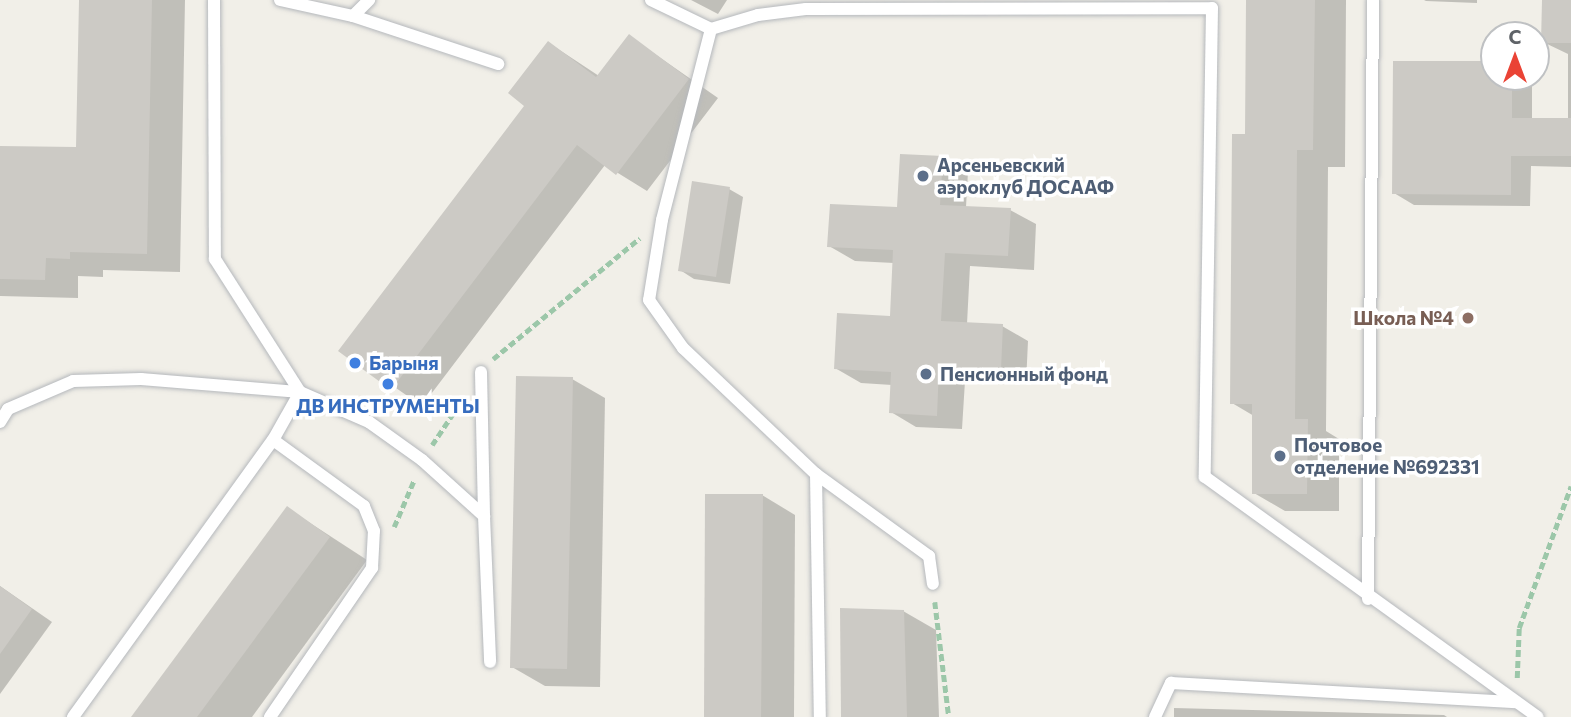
<!DOCTYPE html>
<html>
<head>
<meta charset="utf-8">
<style>
	body { margin:0 }
	#map { position:relative; width:1571px; height:717px; overflow:hidden; background:#f1efe8; font-family:Commissioner,sans-serif }
	div>[style] { position:absolute }
	.shadow>* { inset:0; background:#0003 }
	.building>* { inset:0; background:#cccac5 }
	.path>* { height:4.5px; margin-top:-2.25px; transform-origin:0; background:repeating-linear-gradient(90deg,#9cc7a9 0 7px,transparent 0 10.5px) }
	.roads { filter:drop-shadow(0 0 2px #b5b8bc) drop-shadow(0 0 2px #b5b8bc) }
	.lane>* { height:12px; margin:-6px; padding:0 6px; transform-origin:6px; border-radius:6px; background:#fff }
	.dots>* { width:19px; height:19px; translate:-50% -50%; box-sizing:border-box; border:4px solid #fff; border-radius:50% }
	span { translate:-50% -50%; white-space:nowrap; text-align:center; line-height:1.15; -webkit-text-stroke:7px #fff; paint-order:stroke }
	.service-label { font-size:19px; color:#4e5e75; font-weight:700 }
	.left { translate:0 -50%; text-align:left }
	.education-label { font-size:19px; color:#785e54; font-weight:700 }
	.right { translate:-100% -50%; text-align:right }
	.shop-label { font-size:19px; color:#366cbe; font-weight:700 }
	.north { position:absolute; left:1480px; top:21px; width:70px; height:70px; box-sizing:border-box; background:#fff; border:2px solid #bfc1c3; border-radius:50%; rotate:0deg; font-size:19px; font-weight:700; line-height:28px; text-align:center; color:#5f6368 }
	.north::after { content:''; display:block; margin:auto; width:24px; height:32px; background:#ea4335; clip-path:polygon(50% 0,100% 100%,50% 72%,0 100%) }
</style>
</head>
<body>
<div id="map">
	<div class="shadow">
		<div style="clip-path:polygon(81px 0,185px 0,180px 272px,103px 270px,103px 277px,78px 276px,78px 298px,0 296px,0 148px,78px 149px)"></div>
		<div style="clip-path:polygon(691px 0,727px 0,718px 14px)"></div>
		<div style="clip-path:polygon(1248px 0,1346px 0,1345px 167px,1328px 167px,1326px 431px,1339px 439px,1339px 511px,1285px 511px,1254px 493px,1254px 416px,1232px 403px,1247px 136px)"></div>
		<div style="clip-path:polygon(1424px 0,1477px 0,1477px 3px,1426px 1px)"></div>
		<div style="clip-path:polygon(1543px 0,1571px 0,1571px 167px,1531px 166px,1530px 206px,1414px 205px,1394px 193px,1494px 63px,1494px 77px,1532px 77px,1532px 120px,1568px 120px,1568px 54px,1543px 42px)"></div>
		<div style="clip-path:polygon(629px 36px,718px 98px,647px 191px,605px 165px,422px 406px,341px 350px,527px 105px,549px 43px,599px 76px)"></div>
		<div style="clip-path:polygon(942px 157px,968px 172px,966px 207px,1010px 210px,1036px 224px,1034px 270px,970px 266px,967px 324px,1002px 326px,1028px 341px,1026px 384px,965px 381px,962px 429px,916px 427px,891px 412px,892px 385px,861px 383px,835px 368px,892px 318px,894px 263px,855px 261px,829px 246px,899px 209px)"></div>
		<div style="clip-path:polygon(729px 189px,743px 197px,730px 284px,694px 279px,680px 270px)"></div>
		<div style="clip-path:polygon(572px 379px,605px 398px,600px 687px,545px 686px,512px 667px)"></div>
		<div style="clip-path:polygon(762px 495px,795px 515px,794px 717px,705px 717px)"></div>
		<div style="clip-path:polygon(287px 508px,367px 560px,252px 717px,133px 717px)"></div>
		<div style="clip-path:polygon(0 586px,52px 622px,0 694px)"></div>
		<div style="clip-path:polygon(903px 611px,936px 630px,939px 717px,843px 717px)"></div>
		<div style="clip-path:polygon(1174px 708px,1444px 715px,1447px 717px,1174px 717px)"></div>
	</div>
	<div class="building">
		<div style="clip-path:polygon(79px 0,152px 0,147px 254px,70px 252px,70px 259px,46px 258px,45px 280px,0 279px,0 146px,76px 147px)"></div>
		<div style="clip-path:polygon(1246px 0,1315px 0,1313px 150px,1297px 150px,1295px 419px,1308px 419px,1307px 494px,1252px 494px,1252px 404px,1230px 404px,1232px 134px,1245px 134px)"></div>
		<div style="clip-path:polygon(1542px 0,1571px 0,1571px 43px,1541px 43px)"></div>
		<div style="clip-path:polygon(629px 34px,689px 79px,616px 175px,577px 145px,391px 390px,338px 351px,524px 106px,508px 93px,548px 41px,596px 77px)"></div>
		<div style="clip-path:polygon(1393px 61px,1494px 61px,1494px 77px,1512px 77px,1512px 118px,1571px 118px,1571px 156px,1511px 156px,1511px 195px,1392px 194px)"></div>
		<div style="clip-path:polygon(900px 154px,943px 156px,940px 205px,1011px 208px,1008px 256px,945px 253px,941px 321px,1003px 324px,1001px 370px,939px 367px,937px 416px,889px 413px,891px 372px,834px 369px,837px 313px,890px 316px,893px 250px,827px 247px,830px 204px,897px 207px)"></div>
		<div style="clip-path:polygon(692px 181px,730px 187px,716px 277px,678px 271px)"></div>
		<div style="clip-path:polygon(516px 376px,573px 377px,567px 669px,510px 668px)"></div>
		<div style="clip-path:polygon(705px 494px,763px 494px,761px 717px,704px 717px)"></div>
		<div style="clip-path:polygon(287px 506px,330px 537px,197px 717px,131px 717px)"></div>
		<div style="clip-path:polygon(0 586px,32px 609px,0 654px)"></div>
		<div style="clip-path:polygon(840px 608px,904px 610px,907px 717px,841px 717px)"></div>
	</div>
	<div class="path">
		<div style="left:493px;top:359px;width:190px;rotate:-39.5deg"></div>
		<div style="left:432px;top:445px;width:50px;rotate:-56.3deg"></div>
		<div style="left:394px;top:527px;width:51px;rotate:-66.9deg"></div>
		<div style="left:935px;top:602px;width:116px;rotate:83.1deg"></div>
		<div style="left:1517px;top:678px;width:50px;rotate:-87.7deg"></div>
		<div style="left:1519px;top:628px;width:151px;rotate:-69.9deg"></div>
	</div>
	<div class="roads">
		<div class="lane">
			<div style="left:214px;top:0;width:259px;rotate:89.8deg"></div>
			<div style="left:215px;top:259px;width:158px;rotate:57.4deg"></div>
			<div style="left:280px;top:0;width:75px;rotate:12.4deg"></div>
			<div style="left:353px;top:16px;width:153px;rotate:18.3deg"></div>
			<div style="left:651px;top:0;width:67px;rotate:25.8deg"></div>
			<div style="left:711px;top:29px;width:197px;rotate:104.4deg"></div>
			<div style="left:662px;top:220px;width:81px;rotate:99.2deg"></div>
			<div style="left:649px;top:300px;width:59px;rotate:54.7deg"></div>
			<div style="left:683px;top:348px;width:183px;rotate:43.5deg"></div>
			<div style="left:816px;top:474px;width:140px;rotate:36deg"></div>
			<div style="left:929px;top:556px;width:28px;rotate:82deg"></div>
			<div style="left:353px;top:16px;width:23px;rotate:-45deg"></div>
			<div style="left:711px;top:29px;width:49px;rotate:-16.6deg"></div>
			<div style="left:758px;top:15px;width:48px;rotate:-7.1deg"></div>
			<div style="left:806px;top:9px;width:406px;rotate:-0.1deg"></div>
			<div style="left:1212px;top:8px;width:469px;rotate:90.9deg"></div>
			<div style="left:1205px;top:477px;width:410px;rotate:35.8deg"></div>
			<div style="left:481px;top:372px;width:144px;rotate:88.8deg"></div>
			<div style="left:0;top:422px;width:15px;rotate:-58deg"></div>
			<div style="left:8px;top:409px;width:71px;rotate:-23.3deg"></div>
			<div style="left:73px;top:381px;width:68px;rotate:-1.7deg"></div>
			<div style="left:141px;top:379px;width:160px;rotate:4.7deg"></div>
			<div style="left:300px;top:392px;width:75px;rotate:23.5deg"></div>
			<div style="left:369px;top:422px;width:65px;rotate:35.6deg"></div>
			<div style="left:422px;top:460px;width:84px;rotate:42.1deg"></div>
			<div style="left:484px;top:516px;width:146px;rotate:87.6deg"></div>
			<div style="left:816px;top:474px;width:243px;rotate:89.1deg"></div>
			<div style="left:1368px;top:599px;width:599px;rotate:-89.52deg"></div>
			<div style="left:73px;top:717px;width:342px;rotate:-54.2deg"></div>
			<div style="left:273px;top:440px;width:55px;rotate:-60.6deg"></div>
			<div style="left:270px;top:717px;width:181px;rotate:-55.6deg"></div>
			<div style="left:372px;top:568px;width:37px;rotate:-87deg"></div>
			<div style="left:374px;top:531px;width:27px;rotate:-112deg"></div>
			<div style="left:364px;top:506px;width:112px;rotate:-144deg"></div>
			<div style="left:1155px;top:717px;width:38px;rotate:-65deg"></div>
			<div style="left:1171px;top:683px;width:346px;rotate:3.2deg"></div>
		</div>
	</div>
	<div class="dots">
		<div style="left:923px;top:176px;background:#5c6f8a"></div>
		<div style="left:1468px;top:318px;background:#8d6e63"></div>
		<div style="left:355px;top:363px;background:#3f7fe0"></div>
		<div style="left:926px;top:374px;background:#5c6f8a"></div>
		<div style="left:388px;top:384px;background:#3f7fe0"></div>
		<div style="left:1280px;top:456px;background:#5c6f8a"></div>
	</div>
	<div class="service-label">
		<span class="left" style="left:937px;top:176px">Арсеньевский<br>аэроклуб ДОСААФ</span>
		<span class="left" style="left:940px;top:374px">Пенсионный фонд</span>
		<span class="left" style="left:1294px;top:456px">Почтовое<br>отделение №692331</span>
	</div>
	<div class="education-label">
		<span class="right" style="left:1454px;top:318px">Школа №4</span>
	</div>
	<div class="shop-label">
		<span class="left" style="left:369px;top:363px">Барыня</span>
		<span style="left:388px;top:406px">ДВ ИНСТРУМЕНТЫ</span>
	</div>
	<div class="north">С</div>
</div>
</body>
</html>
